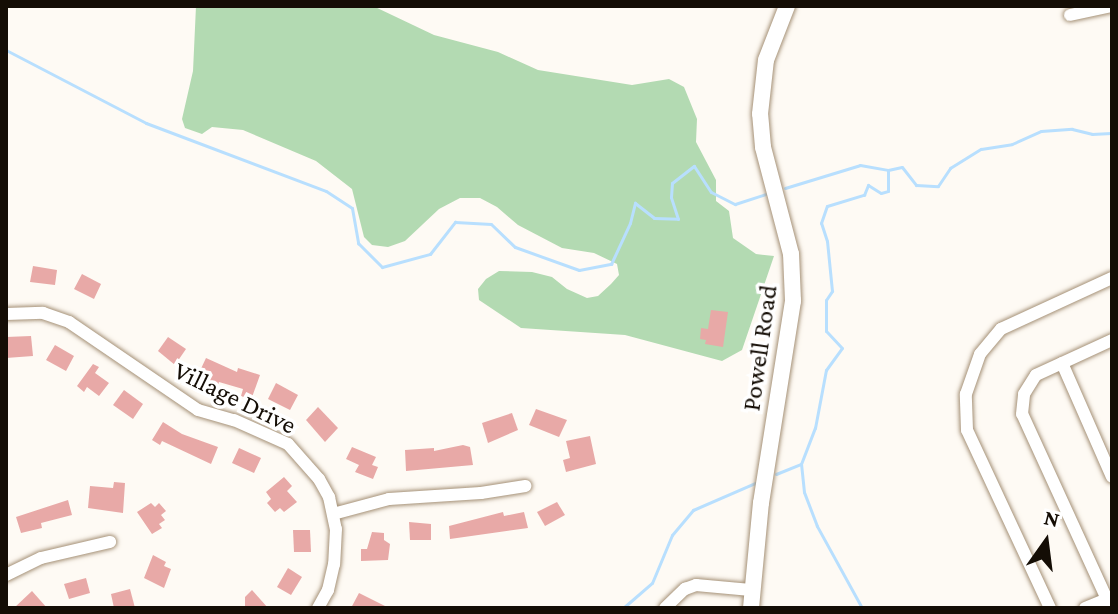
<!DOCTYPE html>
<html>
<head>
<meta charset="utf-8">
<style>
	body { margin:0 }
	#map { position:relative; width:1118px; height:614px; overflow:hidden; background:#fefaf4; font-family:"Crimson Pro",serif }
	div>[style] { position:absolute }
	.green>* { inset:0; background:#b3dab2 }
	.stream>* { height:3px; margin:-1.5px; padding:0 1.5px; transform-origin:1.5px; border-radius:1.5px; background:#b8dffe }
	.building>* { inset:0; background:#e8a9a7 }
	.roads { filter:drop-shadow(0 0 2px #a59177) drop-shadow(0 0 2px #a59177) }
	.street>* { height:12px; margin:-6px; padding:0 6px; transform-origin:6px; border-radius:6px; background:#fff }
	.secondary>* { height:16px; margin:-8px; padding:0 8px; transform-origin:8px; border-radius:8px; background:#fff }
	span { translate:-50% -50%; white-space:nowrap; text-align:center; line-height:1.15; -webkit-text-stroke:7px #fff; paint-order:stroke }
	.street-label { font-size:26px; color:#140d05 }
	.frame { position:absolute; inset:0; border:8px solid #140d05; pointer-events:none }
	.north { position:absolute; left:1006px; top:502px; width:80px; height:80px; -webkit-text-stroke:6px #fff; paint-order:stroke; rotate:14deg; font-size:22px; font-weight:700; line-height:32px; text-align:center; color:#140d05 }
	.north::after { content:''; display:block; margin:auto; width:28px; height:36px; background:#140d05; clip-path:polygon(50% 0,100% 100%,50% 72%,0 100%) }
</style>
</head>
<body>
<div id="map">
	<div class="green">
		<div style="clip-path:polygon(196px 6px,373px 6px,434px 35px,498px 52px,538px 70px,632px 85px,669px 79px,684px 87px,697px 119px,696px 142px,716px 180px,716px 201px,729px 211px,733px 238px,756px 254px,774px 256px,742px 350px,722px 361px,625px 335px,521px 328px,479px 300px,478px 289px,486px 279px,499px 271px,532px 272px,552px 277px,567px 289px,587px 298px,598px 296px,611px 284px,619px 275px,617px 264px,594px 253px,562px 248px,518px 225px,497px 207px,480px 198px,460px 198px,439px 209px,405px 241px,388px 247px,372px 245px,364px 237px,352px 189px,316px 161px,243px 130px,212px 127px,202px 134px,185px 128px,182px 119px,193px 71px)"></div>
	</div>
	<div class="stream">
		<div style="left:6px;top:50px;width:158px;rotate:27.5deg"></div>
		<div style="left:146px;top:123px;width:192px;rotate:20.7deg"></div>
		<div style="left:326px;top:191px;width:31px;rotate:33deg"></div>
		<div style="left:352px;top:208px;width:36px;rotate:80deg"></div>
		<div style="left:358px;top:243px;width:34px;rotate:45deg"></div>
		<div style="left:382px;top:267px;width:50px;rotate:-15.2deg"></div>
		<div style="left:430px;top:254px;width:41px;rotate:-52deg"></div>
		<div style="left:455px;top:222px;width:36px;rotate:3deg"></div>
		<div style="left:491px;top:224px;width:33px;rotate:44deg"></div>
		<div style="left:515px;top:247px;width:68px;rotate:19.8deg"></div>
		<div style="left:579px;top:270px;width:33px;rotate:-11deg"></div>
		<div style="left:611px;top:264px;width:45px;rotate:-65.1deg"></div>
		<div style="left:630px;top:223px;width:21px;rotate:-76deg"></div>
		<div style="left:635px;top:203px;width:24px;rotate:38deg"></div>
		<div style="left:654px;top:218px;width:24px;rotate:2deg"></div>
		<div style="left:678px;top:219px;width:23px;rotate:-108deg"></div>
		<div style="left:671px;top:197px;width:14px;rotate:-86deg"></div>
		<div style="left:672px;top:183px;width:28px;rotate:-38deg"></div>
		<div style="left:694px;top:166px;width:31px;rotate:57deg"></div>
		<div style="left:711px;top:192px;width:27px;rotate:27deg"></div>
		<div style="left:735px;top:204px;width:32px;rotate:-18deg"></div>
		<div style="left:785px;top:188px;width:78px;rotate:-17deg"></div>
		<div style="left:860px;top:165px;width:28px;rotate:10deg"></div>
		<div style="left:888px;top:170px;width:14px;rotate:-12deg"></div>
		<div style="left:902px;top:167px;width:23px;rotate:52deg"></div>
		<div style="left:916px;top:185px;width:22px;rotate:3deg"></div>
		<div style="left:938px;top:186px;width:22px;rotate:-56deg"></div>
		<div style="left:950px;top:168px;width:36px;rotate:-32deg"></div>
		<div style="left:981px;top:149px;width:31px;rotate:-9deg"></div>
		<div style="left:1012px;top:144px;width:32px;rotate:-24deg"></div>
		<div style="left:1041px;top:131px;width:31px;rotate:-4deg"></div>
		<div style="left:1072px;top:129px;width:21px;rotate:14deg"></div>
		<div style="left:1092px;top:134px;width:19px;rotate:-3deg"></div>
		<div style="left:1111px;top:133px;width:10px;rotate:-84deg"></div>
		<div style="left:776px;top:474px;width:27px;rotate:-22deg"></div>
		<div style="left:623px;top:608px;width:38px;rotate:-41deg"></div>
		<div style="left:652px;top:583px;width:52px;rotate:-67.4deg"></div>
		<div style="left:672px;top:535px;width:33px;rotate:-50deg"></div>
		<div style="left:693px;top:510px;width:68px;rotate:-23.5deg"></div>
		<div style="left:862px;top:608px;width:94px;rotate:-118.8deg"></div>
		<div style="left:817px;top:526px;width:36px;rotate:-111deg"></div>
		<div style="left:804px;top:492px;width:28px;rotate:-96deg"></div>
		<div style="left:801px;top:464px;width:39px;rotate:-69deg"></div>
		<div style="left:815px;top:428px;width:59px;rotate:-79.3deg"></div>
		<div style="left:826px;top:370px;width:27px;rotate:-54deg"></div>
		<div style="left:842px;top:348px;width:23px;rotate:-133deg"></div>
		<div style="left:826px;top:331px;width:31px;rotate:-90deg"></div>
		<div style="left:826px;top:300px;width:11px;rotate:-56deg"></div>
		<div style="left:832px;top:291px;width:50px;rotate:-95.7deg"></div>
		<div style="left:827px;top:241px;width:19px;rotate:-108deg"></div>
		<div style="left:821px;top:223px;width:18px;rotate:-71deg"></div>
		<div style="left:827px;top:206px;width:39px;rotate:-17deg"></div>
		<div style="left:864px;top:195px;width:11px;rotate:-68deg"></div>
		<div style="left:868px;top:185px;width:15px;rotate:32deg"></div>
		<div style="left:881px;top:193px;width:7px;rotate:-16deg"></div>
		<div style="left:888px;top:191px;width:21px;rotate:-90deg"></div>
	</div>
	<div class="building">
		<div style="clip-path:polygon(33px 266px,57px 270px,55px 285px,30px 282px)"></div>
		<div style="clip-path:polygon(82px 274px,101px 284px,94px 299px,74px 289px)"></div>
		<div style="clip-path:polygon(711px 310px,728px 312px,723px 347px,705px 344px,706px 340px,700px 339px,701px 328px,708px 329px)"></div>
		<div style="clip-path:polygon(31px 336px,33px 356px,6px 358px,6px 337px)"></div>
		<div style="clip-path:polygon(168px 337px,186px 349px,175px 365px,158px 351px)"></div>
		<div style="clip-path:polygon(55px 345px,74px 356px,66px 371px,46px 360px)"></div>
		<div style="clip-path:polygon(206px 358px,237px 372px,238px 368px,260px 375px,251px 400px,241px 396px,243px 389px,219px 382px,218px 385px,198px 375px)"></div>
		<div style="clip-path:polygon(93px 364px,99px 367px,95px 373px,109px 383px,99px 396px,87px 387px,84px 392px,77px 386px)"></div>
		<div style="clip-path:polygon(276px 383px,298px 395px,290px 410px,268px 399px)"></div>
		<div style="clip-path:polygon(124px 390px,143px 404px,133px 419px,113px 405px)"></div>
		<div style="clip-path:polygon(318px 407px,338px 428px,325px 442px,306px 420px)"></div>
		<div style="clip-path:polygon(536px 409px,567px 420px,559px 437px,529px 425px)"></div>
		<div style="clip-path:polygon(512px 413px,518px 430px,488px 443px,482px 423px)"></div>
		<div style="clip-path:polygon(163px 422px,182px 434px,218px 447px,211px 464px,162px 441px,160px 445px,152px 440px)"></div>
		<div style="clip-path:polygon(590px 436px,596px 464px,566px 472px,563px 460px,570px 458px,566px 441px)"></div>
		<div style="clip-path:polygon(463px 445px,470px 447px,473px 465px,406px 471px,405px 450px,434px 448px,434px 451px)"></div>
		<div style="clip-path:polygon(352px 447px,376px 457px,372px 465px,378px 467px,373px 479px,355px 472px,359px 465px,346px 459px)"></div>
		<div style="clip-path:polygon(239px 448px,261px 458px,254px 473px,232px 463px)"></div>
		<div style="clip-path:polygon(284px 477px,292px 486px,287px 491px,297px 502px,284px 512px,280px 508px,275px 512px,267px 503px,271px 499px,266px 492px)"></div>
		<div style="clip-path:polygon(114px 482px,125px 483px,123px 513px,88px 508px,90px 486px,113px 488px)"></div>
		<div style="clip-path:polygon(68px 500px,72px 515px,41px 523px,42px 528px,21px 533px,16px 517px)"></div>
		<div style="clip-path:polygon(557px 502px,565px 515px,545px 526px,537px 512px)"></div>
		<div style="clip-path:polygon(151px 503px,155px 507px,159px 503px,166px 511px,161px 515px,165px 520px,159px 524px,162px 528px,152px 534px,137px 512px)"></div>
		<div style="clip-path:polygon(503px 512px,504px 516px,524px 512px,528px 528px,450px 539px,449px 526px)"></div>
		<div style="clip-path:polygon(409px 522px,431px 524px,431px 540px,410px 540px)"></div>
		<div style="clip-path:polygon(293px 530px,310px 530px,311px 552px,294px 552px)"></div>
		<div style="clip-path:polygon(372px 532px,384px 533px,384px 540px,390px 544px,388px 560px,361px 561px,361px 549px,367px 549px)"></div>
		<div style="clip-path:polygon(153px 555px,166px 562px,164px 566px,171px 569px,164px 588px,144px 578px)"></div>
		<div style="clip-path:polygon(288px 568px,302px 577px,291px 595px,277px 587px)"></div>
		<div style="clip-path:polygon(86px 578px,90px 593px,69px 599px,64px 584px)"></div>
		<div style="clip-path:polygon(130px 589px,135px 608px,114px 608px,111px 594px)"></div>
		<div style="clip-path:polygon(252px 590px,268px 608px,245px 608px,245px 597px)"></div>
		<div style="clip-path:polygon(32px 591px,47px 608px,14px 608px)"></div>
		<div style="clip-path:polygon(359px 593px,389px 608px,351px 608px)"></div>
	</div>
	<div class="roads">
		<div class="street">
			<div style="left:1070px;top:15px;width:43px;rotate:-12.1deg"></div>
			<div style="left:6px;top:314px;width:37px;rotate:-2deg"></div>
			<div style="left:43px;top:313px;width:28px;rotate:19deg"></div>
			<div style="left:69px;top:322px;width:156px;rotate:34.3deg"></div>
			<div style="left:198px;top:410px;width:37px;rotate:16deg"></div>
			<div style="left:234px;top:420px;width:59px;rotate:24deg"></div>
			<div style="left:288px;top:444px;width:47px;rotate:48.5deg"></div>
			<div style="left:319px;top:479px;width:21px;rotate:61deg"></div>
			<div style="left:329px;top:497px;width:33px;rotate:78deg"></div>
			<div style="left:336px;top:529px;width:35px;rotate:93deg"></div>
			<div style="left:334px;top:564px;width:27px;rotate:103deg"></div>
			<div style="left:328px;top:590px;width:21px;rotate:119deg"></div>
			<div style="left:1062px;top:363px;width:124px;rotate:66.3deg"></div>
			<div style="left:333px;top:514px;width:58px;rotate:-15deg"></div>
			<div style="left:389px;top:499px;width:92px;rotate:-3.7deg"></div>
			<div style="left:481px;top:493px;width:45px;rotate:-9deg"></div>
			<div style="left:6px;top:575px;width:39px;rotate:-26deg"></div>
			<div style="left:41px;top:558px;width:71px;rotate:-13.1deg"></div>
			<div style="left:665px;top:608px;width:28px;rotate:-44deg"></div>
			<div style="left:685px;top:589px;width:12px;rotate:-20deg"></div>
			<div style="left:696px;top:585px;width:55px;rotate:5.2deg"></div>
			<div style="left:1050px;top:608px;width:196px;rotate:-115deg"></div>
			<div style="left:967px;top:430px;width:36px;rotate:-92deg"></div>
			<div style="left:966px;top:394px;width:42px;rotate:-70.7deg"></div>
			<div style="left:980px;top:354px;width:33px;rotate:-50deg"></div>
			<div style="left:1001px;top:329px;width:122px;rotate:-24.7deg"></div>
			<div style="left:1085px;top:608px;width:29px;rotate:-22deg"></div>
			<div style="left:1111px;top:608px;width:213px;rotate:-114.6deg"></div>
			<div style="left:1022px;top:414px;width:20px;rotate:-84deg"></div>
			<div style="left:1024px;top:394px;width:22px;rotate:-58deg"></div>
			<div style="left:1036px;top:375px;width:84px;rotate:-24.7deg"></div>
		</div>
		<div class="secondary">
			<div style="left:751px;top:608px;width:105px;rotate:-84.6deg"></div>
			<div style="left:761px;top:503px;width:205px;rotate:-81deg"></div>
			<div style="left:793px;top:301px;width:47px;rotate:-92.4deg"></div>
			<div style="left:791px;top:254px;width:111px;rotate:-104.7deg"></div>
			<div style="left:763px;top:147px;width:33px;rotate:-95deg"></div>
			<div style="left:760px;top:114px;width:54px;rotate:-83.7deg"></div>
			<div style="left:766px;top:60px;width:58px;rotate:-68.7deg"></div>
		</div>
	</div>
	<div class="street-label">
		<span style="left:760px;top:348px;rotate:-82deg">Powell Road</span>
		<span style="left:235px;top:398px;rotate:26deg">Village Drive</span>
	</div>
	<div class="frame"></div>
	<div class="north">N</div>
</div>
</body>
</html>
